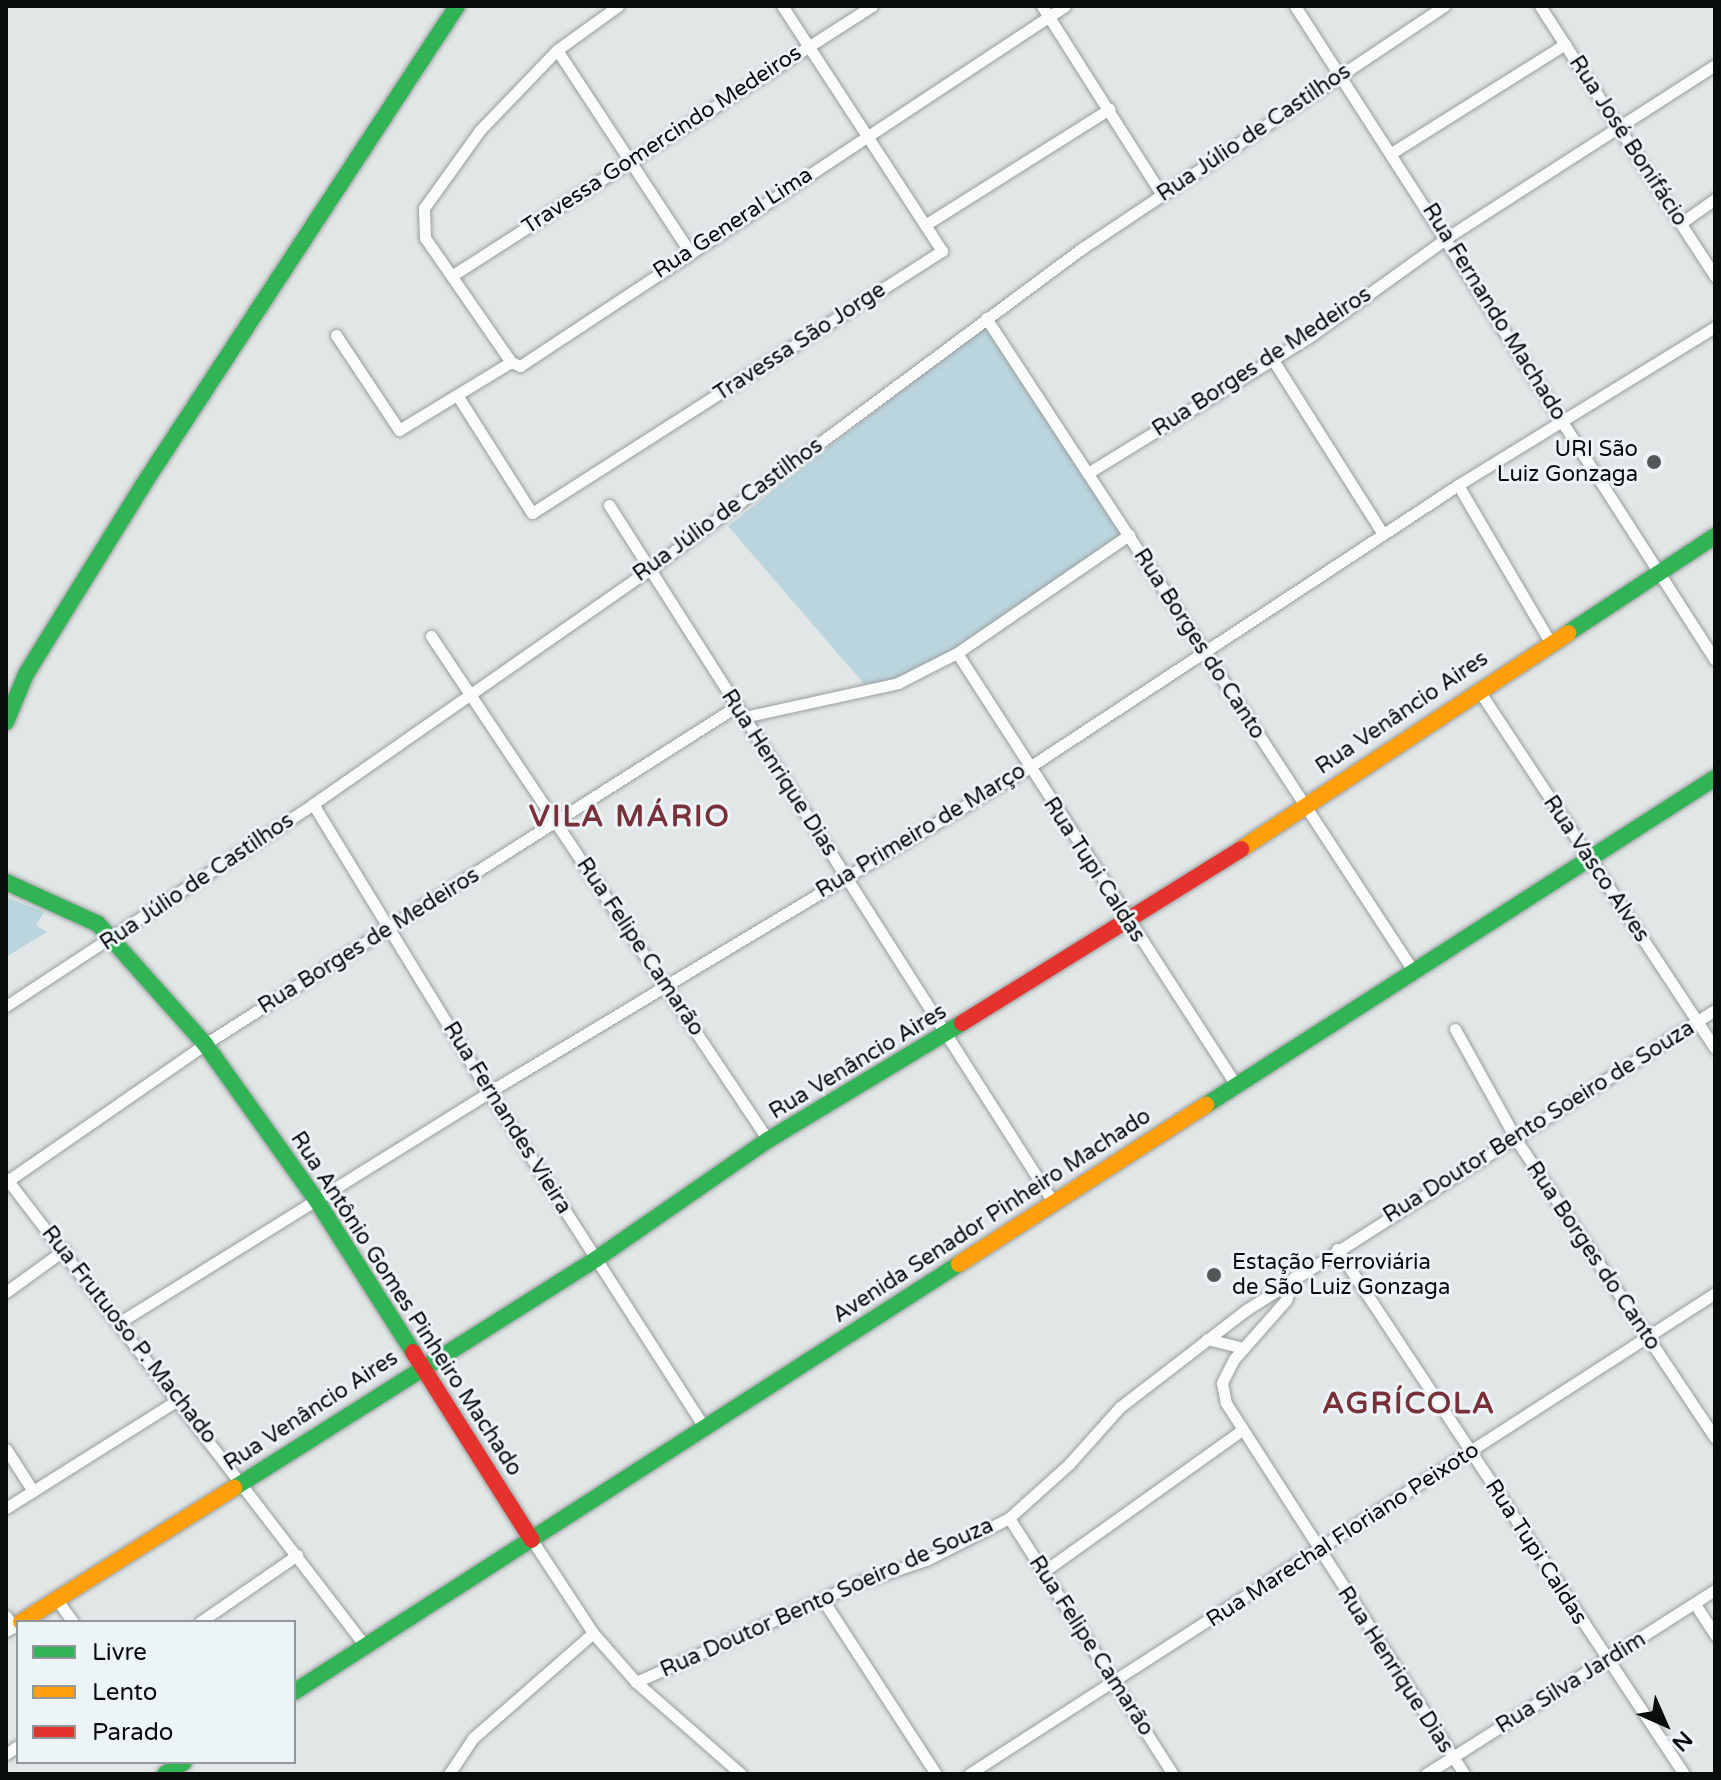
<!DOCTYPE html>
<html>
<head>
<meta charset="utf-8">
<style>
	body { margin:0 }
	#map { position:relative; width:1721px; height:1780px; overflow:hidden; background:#e1e6e7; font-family:"Varela Round",sans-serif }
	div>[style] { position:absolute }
	.green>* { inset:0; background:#bad5dd }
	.roads { filter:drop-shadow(0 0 2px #999c9d) drop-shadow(0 0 2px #999c9d) }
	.street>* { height:11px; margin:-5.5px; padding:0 5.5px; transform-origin:5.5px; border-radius:5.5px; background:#fafbfb }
	.fast>* { height:16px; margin:-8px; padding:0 8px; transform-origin:8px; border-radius:8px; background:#30b455 }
	.slow>* { height:16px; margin:-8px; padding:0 8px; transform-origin:8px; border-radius:8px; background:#ff9f0a }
	.jam>* { height:16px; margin:-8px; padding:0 8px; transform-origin:8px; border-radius:8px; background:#e5322d }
	.dots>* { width:22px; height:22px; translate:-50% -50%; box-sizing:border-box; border:4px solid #edf4f7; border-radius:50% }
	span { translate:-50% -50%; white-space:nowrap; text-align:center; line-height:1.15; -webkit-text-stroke:6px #edf4f7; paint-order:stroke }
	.street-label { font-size:22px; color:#090c0c }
	.poi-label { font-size:22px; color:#090c0c }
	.right { translate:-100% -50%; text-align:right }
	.left { translate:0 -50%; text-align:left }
	.district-label { font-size:30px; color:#78313b; font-weight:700; letter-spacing:2px }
	.frame { position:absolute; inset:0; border:8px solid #090c0c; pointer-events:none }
	.legend { position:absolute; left:16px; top:1620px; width:280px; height:144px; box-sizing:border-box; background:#edf4f7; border:2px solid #929799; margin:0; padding:10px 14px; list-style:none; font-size:24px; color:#090c0c }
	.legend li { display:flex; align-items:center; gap:16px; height:40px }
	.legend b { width:40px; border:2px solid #929799 }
	.north { position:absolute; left:1625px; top:1684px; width:80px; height:80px; -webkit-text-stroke:6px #edf4f7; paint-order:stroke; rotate:135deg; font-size:22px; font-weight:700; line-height:32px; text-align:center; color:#090c0c }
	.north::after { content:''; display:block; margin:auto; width:28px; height:36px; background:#090c0c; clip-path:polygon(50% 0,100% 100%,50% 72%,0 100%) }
</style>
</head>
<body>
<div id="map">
	<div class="green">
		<div style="clip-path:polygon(985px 325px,1126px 534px,955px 652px,897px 682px,864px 684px,728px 526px)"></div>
		<div style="clip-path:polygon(6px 897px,44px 912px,36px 925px,47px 932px,6px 957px)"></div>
	</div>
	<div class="roads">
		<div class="street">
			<div style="left:1042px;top:6px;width:224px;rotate:57.6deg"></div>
			<div style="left:1295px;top:6px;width:777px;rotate:57.29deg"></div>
			<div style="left:1540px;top:6px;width:322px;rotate:57.1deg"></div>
			<div style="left:557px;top:50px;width:240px;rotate:56.7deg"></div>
			<div style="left:1393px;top:152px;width:203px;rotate:-32.1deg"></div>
			<div style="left:1681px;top:223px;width:42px;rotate:-35.2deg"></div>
			<div style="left:925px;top:225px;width:218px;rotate:-32.2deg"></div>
			<div style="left:453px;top:275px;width:498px;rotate:-32.7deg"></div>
			<div style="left:986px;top:318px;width:778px;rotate:56.8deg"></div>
			<div style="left:336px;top:335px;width:114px;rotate:56.4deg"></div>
			<div style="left:399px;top:430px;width:131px;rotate:-31.3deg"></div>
			<div style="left:511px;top:362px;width:10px;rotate:24deg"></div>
			<div style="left:520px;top:366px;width:653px;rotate:-33.45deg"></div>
			<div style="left:1273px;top:360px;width:206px;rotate:57.7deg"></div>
			<div style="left:511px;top:362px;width:151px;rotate:-124.7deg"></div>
			<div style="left:425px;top:238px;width:30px;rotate:-92deg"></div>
			<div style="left:424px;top:208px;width:96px;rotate:-54.3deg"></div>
			<div style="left:480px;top:130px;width:111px;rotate:-46.1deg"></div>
			<div style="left:557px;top:50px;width:75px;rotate:-35.8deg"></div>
			<div style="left:457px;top:395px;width:140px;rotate:57.6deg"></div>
			<div style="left:532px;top:513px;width:487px;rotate:-32.6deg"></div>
			<div style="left:942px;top:251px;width:293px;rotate:-123.1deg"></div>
			<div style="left:1088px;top:473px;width:259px;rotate:-31.6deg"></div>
			<div style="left:1309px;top:337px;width:171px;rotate:-35.7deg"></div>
			<div style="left:1448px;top:237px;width:318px;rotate:-32.8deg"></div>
			<div style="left:1458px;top:485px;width:182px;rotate:59.6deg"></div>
			<div style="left:609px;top:505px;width:826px;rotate:57.5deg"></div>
			<div style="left:431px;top:636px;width:606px;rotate:56.23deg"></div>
			<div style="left:957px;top:653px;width:514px;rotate:57.14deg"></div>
			<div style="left:1478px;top:689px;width:430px;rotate:56.6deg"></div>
			<div style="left:744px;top:717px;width:158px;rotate:-12.4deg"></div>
			<div style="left:898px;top:683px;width:66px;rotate:-27deg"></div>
			<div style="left:957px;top:653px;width:209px;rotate:-34.5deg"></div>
			<div style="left:313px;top:804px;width:338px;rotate:58.6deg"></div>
			<div style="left:489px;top:1092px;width:400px;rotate:57.3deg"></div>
			<div style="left:6px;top:1006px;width:367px;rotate:-33.3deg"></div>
			<div style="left:313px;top:804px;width:411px;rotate:-34.9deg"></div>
			<div style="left:650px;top:569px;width:537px;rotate:-36.59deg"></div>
			<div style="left:1081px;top:249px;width:437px;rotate:-33.8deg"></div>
			<div style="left:1455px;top:1029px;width:128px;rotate:61deg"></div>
			<div style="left:1517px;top:1141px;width:357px;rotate:56.3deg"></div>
			<div style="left:6px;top:1178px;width:591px;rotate:52.49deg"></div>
			<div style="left:6px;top:1182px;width:242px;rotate:-34.7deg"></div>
			<div style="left:205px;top:1044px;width:630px;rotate:-32.43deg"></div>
			<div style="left:1337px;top:1249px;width:629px;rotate:56.54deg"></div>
			<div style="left:1294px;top:1277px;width:24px;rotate:109deg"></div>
			<div style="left:1286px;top:1300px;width:79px;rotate:131.4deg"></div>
			<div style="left:1234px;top:1359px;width:27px;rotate:117deg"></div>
			<div style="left:1222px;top:1383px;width:20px;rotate:79deg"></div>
			<div style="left:1226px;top:1403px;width:441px;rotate:57.3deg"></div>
			<div style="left:6px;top:1292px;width:72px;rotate:-35.9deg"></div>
			<div style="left:120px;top:1322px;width:435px;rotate:-31.9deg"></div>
			<div style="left:489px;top:1092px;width:629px;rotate:-31.01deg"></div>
			<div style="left:1028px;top:768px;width:515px;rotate:-33.35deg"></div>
			<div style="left:1458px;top:485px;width:302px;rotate:-31.6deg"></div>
			<div style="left:1207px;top:1339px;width:37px;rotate:14deg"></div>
			<div style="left:6px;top:1449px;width:50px;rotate:57.3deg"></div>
			<div style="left:6px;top:1508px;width:204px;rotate:-32.2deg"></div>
			<div style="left:1009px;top:1518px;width:304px;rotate:57.4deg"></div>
			<div style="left:532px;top:1540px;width:111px;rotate:56.7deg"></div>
			<div style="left:593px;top:1633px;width:65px;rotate:48.7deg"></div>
			<div style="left:636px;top:1682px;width:140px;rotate:41.2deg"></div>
			<div style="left:1043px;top:1572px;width:243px;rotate:-35.5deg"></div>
			<div style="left:57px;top:1600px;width:27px;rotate:54deg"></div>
			<div style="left:823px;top:1600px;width:207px;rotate:57deg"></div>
			<div style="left:1695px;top:1604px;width:37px;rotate:57deg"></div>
			<div style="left:6px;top:1616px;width:13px;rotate:58deg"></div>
			<div style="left:200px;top:1622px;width:118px;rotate:-34.6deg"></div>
			<div style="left:6px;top:1631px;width:14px;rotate:-30deg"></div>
			<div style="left:636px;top:1682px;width:245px;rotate:-24.1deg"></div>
			<div style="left:860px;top:1582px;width:70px;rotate:-18.4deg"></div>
			<div style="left:926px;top:1560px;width:93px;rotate:-26.8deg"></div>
			<div style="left:1009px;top:1518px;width:81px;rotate:-42deg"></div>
			<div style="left:1069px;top:1464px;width:76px;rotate:-48.2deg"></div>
			<div style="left:1120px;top:1407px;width:159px;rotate:-37.6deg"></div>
			<div style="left:1246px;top:1310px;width:557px;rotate:-32.61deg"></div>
			<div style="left:6px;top:1754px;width:14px;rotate:-34deg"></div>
			<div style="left:449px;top:1774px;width:43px;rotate:-56.3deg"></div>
			<div style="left:473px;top:1738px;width:159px;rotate:-41.2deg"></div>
			<div style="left:969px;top:1774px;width:888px;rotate:-32.81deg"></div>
			<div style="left:1426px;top:1774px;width:343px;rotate:-32.5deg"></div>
		</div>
		<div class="fast">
			<div style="left:1568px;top:633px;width:176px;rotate:-33.4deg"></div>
			<div style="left:6px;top:722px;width:52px;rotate:-67.4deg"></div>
			<div style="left:26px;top:674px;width:222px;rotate:-58.2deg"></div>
			<div style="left:143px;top:485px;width:573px;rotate:-56.75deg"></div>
			<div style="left:6px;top:882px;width:101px;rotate:24.5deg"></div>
			<div style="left:98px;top:924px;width:161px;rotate:48.3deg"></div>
			<div style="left:205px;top:1044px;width:189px;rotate:54.5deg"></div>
			<div style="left:315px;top:1198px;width:183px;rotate:57.5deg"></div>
			<div style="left:1206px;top:1105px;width:605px;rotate:-32.72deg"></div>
			<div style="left:234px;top:1488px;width:428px;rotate:-32.3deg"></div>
			<div style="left:596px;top:1259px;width:209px;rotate:-34.7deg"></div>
			<div style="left:768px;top:1140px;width:227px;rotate:-31.1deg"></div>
			<div style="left:294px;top:1692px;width:791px;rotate:-32.77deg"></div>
			<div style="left:165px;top:1774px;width:22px;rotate:-32deg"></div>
		</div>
		<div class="slow">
			<div style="left:1241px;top:849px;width:392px;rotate:-33.4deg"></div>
			<div style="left:959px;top:1264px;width:294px;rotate:-32.8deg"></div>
			<div style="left:21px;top:1622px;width:252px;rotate:-32.2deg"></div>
		</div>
		<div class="jam">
			<div style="left:962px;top:1023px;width:329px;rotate:-31.9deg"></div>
			<div style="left:413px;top:1352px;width:222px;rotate:57.7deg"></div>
		</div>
	</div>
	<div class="dots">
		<div style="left:1654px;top:462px;background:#555859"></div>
		<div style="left:1214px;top:1275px;background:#555859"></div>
	</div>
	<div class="street-label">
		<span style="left:1254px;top:133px;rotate:-34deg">Rua Júlio de Castilhos</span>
		<span style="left:662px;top:140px;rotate:-33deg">Travessa Gomercindo Medeiros</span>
		<span style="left:1628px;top:141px;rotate:57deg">Rua José Bonifácio</span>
		<span style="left:733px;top:223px;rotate:-33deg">Rua General Lima</span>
		<span style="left:1494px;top:312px;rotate:58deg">Rua Fernando Machado</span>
		<span style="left:800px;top:342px;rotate:-33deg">Travessa São Jorge</span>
		<span style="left:1262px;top:362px;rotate:-33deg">Rua Borges de Medeiros</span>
		<span style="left:728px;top:510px;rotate:-36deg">Rua Júlio de Castilhos</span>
		<span style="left:1199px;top:644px;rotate:57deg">Rua Borges do Canto</span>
		<span style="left:1402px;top:713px;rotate:-34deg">Rua Venâncio Aires</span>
		<span style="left:779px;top:773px;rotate:57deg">Rua Henrique Dias</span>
		<span style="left:921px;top:831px;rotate:-31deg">Rua Primeiro de Março</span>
		<span style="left:1596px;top:869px;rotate:56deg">Rua Vasco Alves</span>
		<span style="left:1094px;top:870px;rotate:57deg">Rua Tupi Caldas</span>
		<span style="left:197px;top:882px;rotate:-34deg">Rua Júlio de Castilhos</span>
		<span style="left:369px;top:941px;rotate:-32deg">Rua Borges de Medeiros</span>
		<span style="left:640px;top:947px;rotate:56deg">Rua Felipe Camarão</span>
		<span style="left:858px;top:1062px;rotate:-31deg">Rua Venâncio Aires</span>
		<span style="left:507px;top:1118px;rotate:58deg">Rua Fernandes Vieira</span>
		<span style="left:1539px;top:1122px;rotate:-32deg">Rua Doutor Bento Soeiro de Souza</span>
		<span style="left:992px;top:1216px;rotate:-33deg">Avenida Senador Pinheiro Machado</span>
		<span style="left:1593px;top:1256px;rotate:56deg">Rua Borges do Canto</span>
		<span style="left:406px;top:1304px;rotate:57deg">Rua Antônio Gomes Pinheiro Machado</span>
		<span style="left:129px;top:1335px;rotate:52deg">Rua Frutuoso P. Machado</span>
		<span style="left:311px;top:1411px;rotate:-33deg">Rua Venâncio Aires</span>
		<span style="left:1343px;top:1535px;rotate:-33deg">Rua Marechal Floriano Peixoto</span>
		<span style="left:1536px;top:1552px;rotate:57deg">Rua Tupi Caldas</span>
		<span style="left:827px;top:1598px;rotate:-24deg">Rua Doutor Bento Soeiro de Souza</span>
		<span style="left:1091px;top:1646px;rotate:57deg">Rua Felipe Camarão</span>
		<span style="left:1395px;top:1670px;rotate:57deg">Rua Henrique Dias</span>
		<span style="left:1571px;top:1683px;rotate:-32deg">Rua Silva Jardim</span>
	</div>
	<div class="poi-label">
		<span class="right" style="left:1638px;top:462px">URI São<br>Luiz Gonzaga</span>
		<span class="left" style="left:1232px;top:1275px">Estação Ferroviária<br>de São Luiz Gonzaga</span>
	</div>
	<div class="district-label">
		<span style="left:630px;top:817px">VILA MÁRIO</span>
		<span style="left:1409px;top:1404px">AGRÍCOLA</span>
	</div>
	<div class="frame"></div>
	<ul class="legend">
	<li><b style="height:10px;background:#30b455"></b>Livre</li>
	<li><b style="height:10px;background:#ff9f0a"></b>Lento</li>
	<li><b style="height:10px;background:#e5322d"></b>Parado</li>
	</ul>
	<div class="north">N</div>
</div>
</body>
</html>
